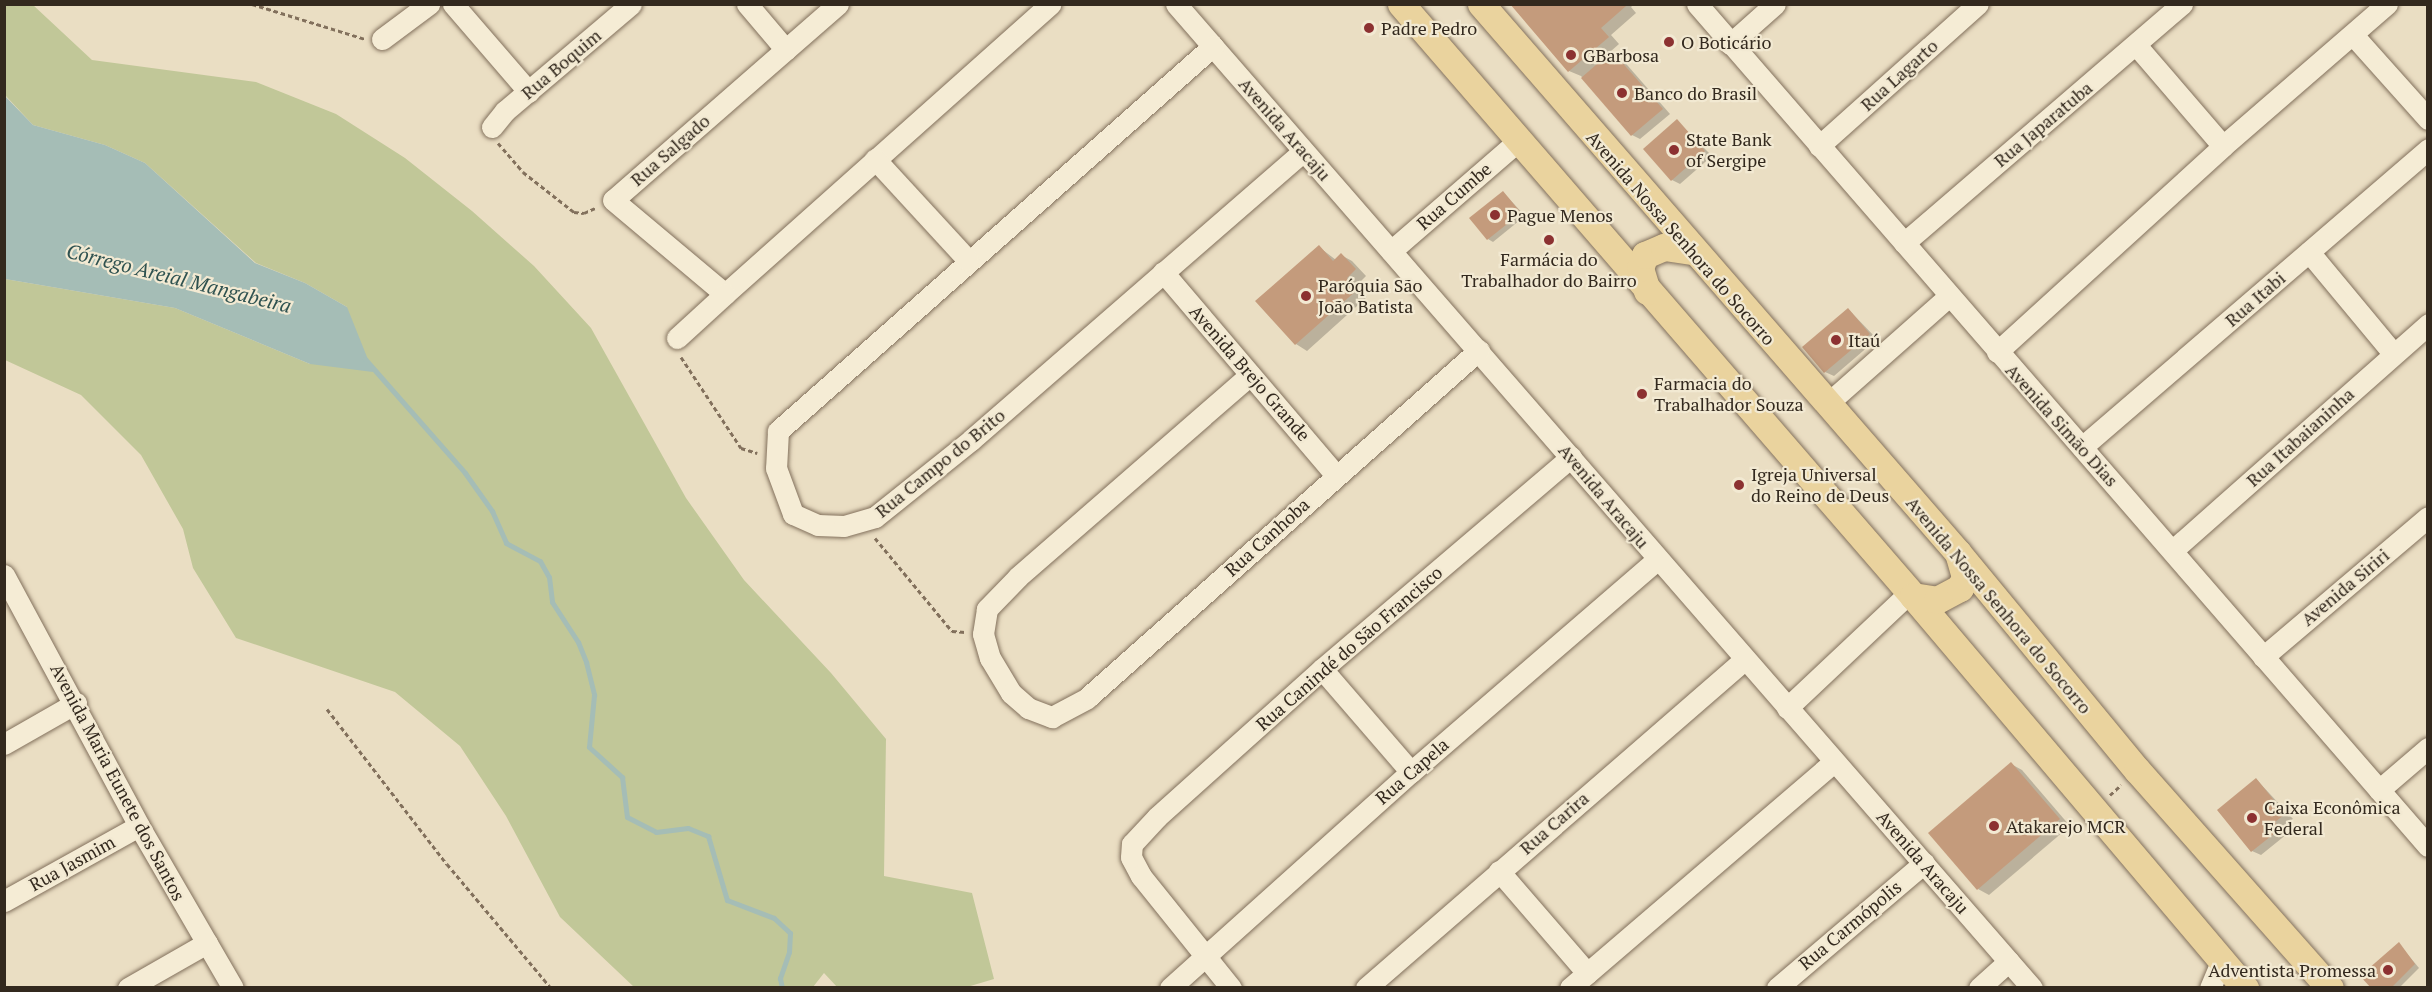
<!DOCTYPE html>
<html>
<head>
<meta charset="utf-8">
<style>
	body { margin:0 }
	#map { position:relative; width:2432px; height:992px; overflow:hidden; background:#eadec3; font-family:"PT Serif",serif }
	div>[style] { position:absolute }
	.green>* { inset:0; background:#c1c798 }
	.water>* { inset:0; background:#a5bdb6 }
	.shadow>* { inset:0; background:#0003 }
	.stream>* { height:5px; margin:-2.5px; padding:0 2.5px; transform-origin:2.5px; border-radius:2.5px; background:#a5bdb6 }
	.building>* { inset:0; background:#c49b7c }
	.path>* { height:3px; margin-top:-1.5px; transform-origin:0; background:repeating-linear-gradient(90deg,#82705c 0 4.5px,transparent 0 7.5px) }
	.roads { filter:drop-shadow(0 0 2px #82705c) drop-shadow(0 0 2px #82705c) }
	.minor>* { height:21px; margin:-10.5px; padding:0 10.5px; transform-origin:10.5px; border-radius:10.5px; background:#f5ecd5 }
	.major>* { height:27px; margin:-13.5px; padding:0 13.5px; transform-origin:13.5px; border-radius:13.5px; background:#ead39e }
	.dots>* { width:16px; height:16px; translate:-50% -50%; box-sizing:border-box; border:3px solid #f2e9d2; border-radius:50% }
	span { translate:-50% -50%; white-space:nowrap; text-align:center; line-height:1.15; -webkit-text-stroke:4.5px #f2e9d2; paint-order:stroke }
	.poi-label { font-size:18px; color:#33291e }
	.left { translate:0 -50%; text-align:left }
	.right { translate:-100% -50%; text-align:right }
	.street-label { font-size:18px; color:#33291e }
	.water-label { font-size:20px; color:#2f5250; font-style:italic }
	.frame { position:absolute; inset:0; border:6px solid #33291e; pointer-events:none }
</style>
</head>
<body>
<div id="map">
	<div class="green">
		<div style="clip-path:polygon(5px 5px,33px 5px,92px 60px,256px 82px,336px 114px,405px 158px,472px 211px,534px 266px,591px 328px,686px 498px,744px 580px,831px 673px,886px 739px,884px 876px,972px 893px,994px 979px,967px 987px,838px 988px,824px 973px,813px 987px,634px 987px,560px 917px,506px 816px,460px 746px,395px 692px,236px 638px,193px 568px,183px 529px,141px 455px,81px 395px,5px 360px,5px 279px,175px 308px,310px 364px,347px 307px,305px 283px,256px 263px,145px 163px,105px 145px,33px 125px,5px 95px)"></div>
	</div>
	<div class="water">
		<div style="clip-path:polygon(4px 95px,33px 125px,105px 145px,145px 163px,255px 263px,305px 283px,347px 307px,373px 372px,310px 364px,175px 308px,5px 279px)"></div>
	</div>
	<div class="shadow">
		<div style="clip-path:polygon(1512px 4px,1634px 4px,1631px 7px,1636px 13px,1611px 35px,1619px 44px,1610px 52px,1621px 58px,1670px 114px,1640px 139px,1632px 135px,1581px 76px,1569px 71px)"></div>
		<div style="clip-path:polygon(1677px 121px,1712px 156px,1680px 184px,1672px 180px)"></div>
		<div style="clip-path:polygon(1503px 192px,1525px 216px,1493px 242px,1488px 239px)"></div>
		<div style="clip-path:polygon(1319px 247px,1336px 260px,1341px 255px,1352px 261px,1366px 276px,1357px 285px,1367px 297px,1307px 351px,1296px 344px)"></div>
		<div style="clip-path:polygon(1849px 310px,1877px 339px,1834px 376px,1825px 372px)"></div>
		<div style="clip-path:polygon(2011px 764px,2022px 770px,2070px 826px,1989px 895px,1978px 889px)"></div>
		<div style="clip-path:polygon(2257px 780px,2293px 819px,2282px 827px,2287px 834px,2261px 855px,2252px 851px)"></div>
		<div style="clip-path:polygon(2399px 944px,2419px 968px,2399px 988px,2373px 988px)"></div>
	</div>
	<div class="stream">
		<div style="left:365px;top:359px;width:152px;rotate:48.7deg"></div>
		<div style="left:465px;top:473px;width:47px;rotate:54.6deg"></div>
		<div style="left:492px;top:511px;width:35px;rotate:66deg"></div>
		<div style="left:506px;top:543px;width:38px;rotate:28deg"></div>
		<div style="left:540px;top:561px;width:18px;rotate:61deg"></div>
		<div style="left:549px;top:577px;width:25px;rotate:83deg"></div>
		<div style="left:552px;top:602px;width:48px;rotate:57deg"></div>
		<div style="left:578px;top:642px;width:22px;rotate:68deg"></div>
		<div style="left:586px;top:662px;width:34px;rotate:76deg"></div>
		<div style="left:594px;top:695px;width:52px;rotate:95.5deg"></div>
		<div style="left:589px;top:747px;width:45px;rotate:42.3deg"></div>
		<div style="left:622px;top:777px;width:40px;rotate:82.9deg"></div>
		<div style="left:627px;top:817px;width:33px;rotate:27deg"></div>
		<div style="left:656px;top:832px;width:32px;rotate:-7deg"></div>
		<div style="left:688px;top:828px;width:22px;rotate:22deg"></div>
		<div style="left:708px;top:836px;width:67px;rotate:73.5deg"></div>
		<div style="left:727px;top:900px;width:50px;rotate:21deg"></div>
		<div style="left:774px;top:918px;width:22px;rotate:43deg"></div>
		<div style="left:790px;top:933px;width:19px;rotate:93deg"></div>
		<div style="left:789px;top:952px;width:28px;rotate:109deg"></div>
		<div style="left:780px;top:978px;width:10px;rotate:79deg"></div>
	</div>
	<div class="building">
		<div style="clip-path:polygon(1510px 4px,1625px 4px,1626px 6px,1601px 28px,1609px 37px,1568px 72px)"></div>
		<div style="clip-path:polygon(1612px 51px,1663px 109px,1631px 136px,1581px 78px)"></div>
		<div style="clip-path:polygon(1677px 119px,1705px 151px,1671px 181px,1643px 149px)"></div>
		<div style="clip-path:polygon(1503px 191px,1521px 213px,1487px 240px,1469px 218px)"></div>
		<div style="clip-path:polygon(1319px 245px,1333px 261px,1341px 253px,1356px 269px,1347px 278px,1357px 290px,1295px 345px,1255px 301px)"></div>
		<div style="clip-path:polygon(1848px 308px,1870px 334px,1824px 373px,1802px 347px)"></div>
		<div style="clip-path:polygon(2011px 762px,2060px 819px,1977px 890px,1928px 833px)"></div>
		<div style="clip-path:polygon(2256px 778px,2285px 814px,2275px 822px,2280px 829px,2251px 852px,2217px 810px)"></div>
		<div style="clip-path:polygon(2399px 942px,2415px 964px,2391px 988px,2371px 988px,2360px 976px)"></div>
	</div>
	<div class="path">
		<div style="left:252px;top:4px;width:118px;rotate:17.2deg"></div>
		<div style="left:498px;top:143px;width:38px;rotate:49deg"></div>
		<div style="left:523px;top:172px;width:65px;rotate:38.1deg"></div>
		<div style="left:574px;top:212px;width:10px;rotate:6deg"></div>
		<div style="left:584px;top:213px;width:12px;rotate:-24deg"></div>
		<div style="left:681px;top:357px;width:109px;rotate:56.6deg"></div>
		<div style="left:741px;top:448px;width:17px;rotate:17deg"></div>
		<div style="left:875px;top:538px;width:121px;rotate:50.4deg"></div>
		<div style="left:952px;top:631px;width:13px;rotate:4deg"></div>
		<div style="left:327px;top:709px;width:196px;rotate:52.3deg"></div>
		<div style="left:447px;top:864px;width:162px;rotate:50deg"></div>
		<div style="left:2110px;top:795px;width:15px;rotate:-42deg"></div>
	</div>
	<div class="roads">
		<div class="minor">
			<div style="left:453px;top:4px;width:116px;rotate:49.2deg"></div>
			<div style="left:747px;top:4px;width:60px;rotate:49.7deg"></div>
			<div style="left:838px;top:4px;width:298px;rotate:138.9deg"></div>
			<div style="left:613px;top:200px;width:146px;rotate:40deg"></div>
			<div style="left:725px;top:294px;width:436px;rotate:-41.7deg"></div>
			<div style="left:1176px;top:4px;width:1304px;rotate:48.98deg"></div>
			<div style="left:1697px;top:4px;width:1115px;rotate:49.04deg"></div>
			<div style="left:2353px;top:35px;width:113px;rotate:48.2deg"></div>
			<div style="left:382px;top:39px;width:59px;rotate:-36.7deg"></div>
			<div style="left:1730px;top:44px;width:60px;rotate:-41.6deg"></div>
			<div style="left:2136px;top:45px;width:133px;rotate:49.3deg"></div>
			<div style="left:1213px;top:46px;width:581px;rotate:138.49deg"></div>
			<div style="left:778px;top:431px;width:37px;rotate:93deg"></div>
			<div style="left:776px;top:468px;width:49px;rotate:69.7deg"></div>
			<div style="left:793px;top:514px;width:27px;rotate:24deg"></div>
			<div style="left:818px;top:525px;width:26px;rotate:2deg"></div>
			<div style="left:844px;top:526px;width:32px;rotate:-16deg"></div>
			<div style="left:875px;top:517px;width:123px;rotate:-38.7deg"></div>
			<div style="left:971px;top:440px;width:440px;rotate:-41deg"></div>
			<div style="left:492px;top:127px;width:21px;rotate:-51deg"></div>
			<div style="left:505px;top:111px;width:165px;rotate:-40.3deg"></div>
			<div style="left:1819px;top:146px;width:213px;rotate:-41.8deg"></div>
			<div style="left:875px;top:159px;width:137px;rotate:47.4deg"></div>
			<div style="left:1904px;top:243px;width:367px;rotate:-40.7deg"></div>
			<div style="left:1391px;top:251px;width:168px;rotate:-40.9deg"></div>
			<div style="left:2309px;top:252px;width:131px;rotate:50.3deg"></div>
			<div style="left:1163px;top:272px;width:267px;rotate:49.6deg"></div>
			<div style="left:677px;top:338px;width:65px;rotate:-42.5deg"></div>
			<div style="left:1997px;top:352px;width:306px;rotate:-42.3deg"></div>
			<div style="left:2223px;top:146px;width:217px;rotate:-40.9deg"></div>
			<div style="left:1250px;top:375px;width:308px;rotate:139deg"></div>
			<div style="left:1018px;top:577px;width:45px;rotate:134.1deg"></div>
			<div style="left:987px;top:609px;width:25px;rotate:99deg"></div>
			<div style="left:983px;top:634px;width:25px;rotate:74deg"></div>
			<div style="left:990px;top:658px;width:41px;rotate:59deg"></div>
			<div style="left:1011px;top:693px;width:23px;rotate:41deg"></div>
			<div style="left:1028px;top:708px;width:26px;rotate:21deg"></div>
			<div style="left:1052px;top:717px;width:40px;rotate:-28deg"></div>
			<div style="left:1087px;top:698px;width:524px;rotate:-41.6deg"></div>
			<div style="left:1827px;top:404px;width:163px;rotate:-41.5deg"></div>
			<div style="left:2082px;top:447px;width:457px;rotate:-40.7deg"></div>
			<div style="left:2173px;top:550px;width:341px;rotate:-41.5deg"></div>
			<div style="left:4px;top:575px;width:285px;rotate:61.7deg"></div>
			<div style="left:139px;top:826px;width:187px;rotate:59.9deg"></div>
			<div style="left:2263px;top:657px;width:216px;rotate:-40.3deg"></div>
			<div style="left:1322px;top:669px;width:136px;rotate:49.2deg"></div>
			<div style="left:1787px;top:708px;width:169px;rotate:-43.3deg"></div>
			<div style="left:4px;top:744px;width:83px;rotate:-29.7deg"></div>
			<div style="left:2379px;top:790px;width:65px;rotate:-40.6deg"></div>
			<div style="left:1499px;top:871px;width:135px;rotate:49.2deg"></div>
			<div style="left:4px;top:901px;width:154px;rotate:-29.1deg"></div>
			<div style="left:128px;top:988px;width:91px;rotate:-29.7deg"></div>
			<div style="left:1170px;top:988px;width:324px;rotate:-41.9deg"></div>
			<div style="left:1411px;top:772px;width:326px;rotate:-40.8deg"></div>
			<div style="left:1231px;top:988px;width:144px;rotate:-128.8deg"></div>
			<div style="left:1141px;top:876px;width:21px;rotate:-118deg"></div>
			<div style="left:1131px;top:857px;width:13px;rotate:-86deg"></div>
			<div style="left:1132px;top:844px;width:37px;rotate:-47deg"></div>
			<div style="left:1157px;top:817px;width:222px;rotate:-41.9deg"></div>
			<div style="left:1322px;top:669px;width:327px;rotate:-40.4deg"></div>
			<div style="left:1366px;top:988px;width:500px;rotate:-40.95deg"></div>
			<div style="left:1570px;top:988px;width:348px;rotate:-40.6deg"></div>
			<div style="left:1777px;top:988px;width:193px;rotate:-40.4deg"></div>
			<div style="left:1979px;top:988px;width:40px;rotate:-42deg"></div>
			<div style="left:2210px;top:988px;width:30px;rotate:-67deg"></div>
		</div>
		<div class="major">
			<div style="left:1401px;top:4px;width:783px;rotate:49.14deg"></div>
			<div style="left:1913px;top:596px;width:514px;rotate:49.74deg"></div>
			<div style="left:1481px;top:4px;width:727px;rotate:49.01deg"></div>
			<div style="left:1958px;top:553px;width:281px;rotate:50.5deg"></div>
			<div style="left:2137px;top:770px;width:291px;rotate:48.5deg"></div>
			<div style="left:1647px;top:291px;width:24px;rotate:-107deg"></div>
			<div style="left:1640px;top:268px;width:14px;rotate:-69deg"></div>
			<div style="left:1645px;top:255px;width:21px;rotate:-23deg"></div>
			<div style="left:1664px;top:247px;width:29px;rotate:8deg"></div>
			<div style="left:1913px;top:596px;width:24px;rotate:9deg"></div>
			<div style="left:1937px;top:600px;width:26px;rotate:-28deg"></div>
			<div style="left:1960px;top:588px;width:12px;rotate:-66deg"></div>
			<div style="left:1965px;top:577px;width:25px;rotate:-106deg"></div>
		</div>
	</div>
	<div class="dots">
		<div style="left:1369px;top:28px;background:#8c3131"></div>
		<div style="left:1669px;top:42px;background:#8c3131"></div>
		<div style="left:1571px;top:55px;background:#8c3131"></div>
		<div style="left:1622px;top:93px;background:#8c3131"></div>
		<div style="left:1674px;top:150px;background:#8c3131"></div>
		<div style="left:1495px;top:215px;background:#8c3131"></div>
		<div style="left:1549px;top:240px;background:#8c3131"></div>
		<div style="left:1306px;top:296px;background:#8c3131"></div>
		<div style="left:1836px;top:340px;background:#8c3131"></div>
		<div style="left:1642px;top:394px;background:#8c3131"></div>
		<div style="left:1739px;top:485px;background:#8c3131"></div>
		<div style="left:2252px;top:818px;background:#8c3131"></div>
		<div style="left:1994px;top:826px;background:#8c3131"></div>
		<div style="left:2388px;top:970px;background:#8c3131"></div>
	</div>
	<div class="poi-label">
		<span class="left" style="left:1381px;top:28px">Padre Pedro</span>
		<span class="left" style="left:1681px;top:42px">O Boticário</span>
		<span class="left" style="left:1583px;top:55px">GBarbosa</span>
		<span class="left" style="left:1634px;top:93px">Banco do Brasil</span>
		<span class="left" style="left:1686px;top:150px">State Bank<br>of Sergipe</span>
		<span class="left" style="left:1507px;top:215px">Pague Menos</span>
		<span style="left:1549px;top:270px">Farmácia do<br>Trabalhador do Bairro</span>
		<span class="left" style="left:1318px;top:296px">Paróquia São<br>João Batista</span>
		<span class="left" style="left:1848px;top:340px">Itaú</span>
		<span class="left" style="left:1654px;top:394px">Farmacia do<br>Trabalhador Souza</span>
		<span class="left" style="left:1751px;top:485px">Igreja Universal<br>do Reino de Deus</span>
		<span class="left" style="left:2264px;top:818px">Caixa Econômica<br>Federal</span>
		<span class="left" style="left:2006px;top:826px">Atakarejo MCR</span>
		<span class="right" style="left:2376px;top:970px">Adventista Promessa</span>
	</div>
	<div class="street-label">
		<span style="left:561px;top:64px;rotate:-40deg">Rua Boquim</span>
		<span style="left:1899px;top:75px;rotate:-42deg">Rua Lagarto</span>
		<span style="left:2043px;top:124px;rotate:-40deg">Rua Japaratuba</span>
		<span style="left:1285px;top:129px;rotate:49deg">Avenida Aracaju</span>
		<span style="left:670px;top:150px;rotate:-41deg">Rua Salgado</span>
		<span style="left:1454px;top:196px;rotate:-41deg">Rua Cumbe</span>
		<span style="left:1681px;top:238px;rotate:49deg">Avenida Nossa Senhora do Socorro</span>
		<span style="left:2255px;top:299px;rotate:-41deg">Rua Itabi</span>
		<span style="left:1250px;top:373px;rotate:49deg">Avenida Brejo Grande</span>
		<span style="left:2062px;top:425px;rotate:48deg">Avenida Simão Dias</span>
		<span style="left:2300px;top:437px;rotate:-42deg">Rua Itabaianinha</span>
		<span style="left:940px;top:463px;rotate:-39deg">Rua Campo do Brito</span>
		<span style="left:1604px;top:496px;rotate:50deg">Avenida Aracaju</span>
		<span style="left:1267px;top:537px;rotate:-42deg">Rua Canhoba</span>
		<span style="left:2345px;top:587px;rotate:-40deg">Avenida Siriri</span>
		<span style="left:1999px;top:605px;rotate:50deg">Avenida Nossa Senhora do Socorro</span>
		<span style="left:1349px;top:648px;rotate:-41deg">Rua Canindé do São Francisco</span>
		<span style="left:1412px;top:771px;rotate:-41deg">Rua Capela</span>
		<span style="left:118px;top:782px;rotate:62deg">Avenida Maria Eunete dos Santos</span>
		<span style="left:1554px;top:823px;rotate:-41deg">Rua Carira</span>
		<span style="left:1923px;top:862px;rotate:49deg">Avenida Aracaju</span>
		<span style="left:72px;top:863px;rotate:-29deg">Rua Jasmim</span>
		<span style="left:1850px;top:925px;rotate:-40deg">Rua Carmópolis</span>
	</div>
	<div class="water-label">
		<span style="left:179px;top:278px;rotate:14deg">Córrego Areial Mangabeira</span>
	</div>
	<div class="frame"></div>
</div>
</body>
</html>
